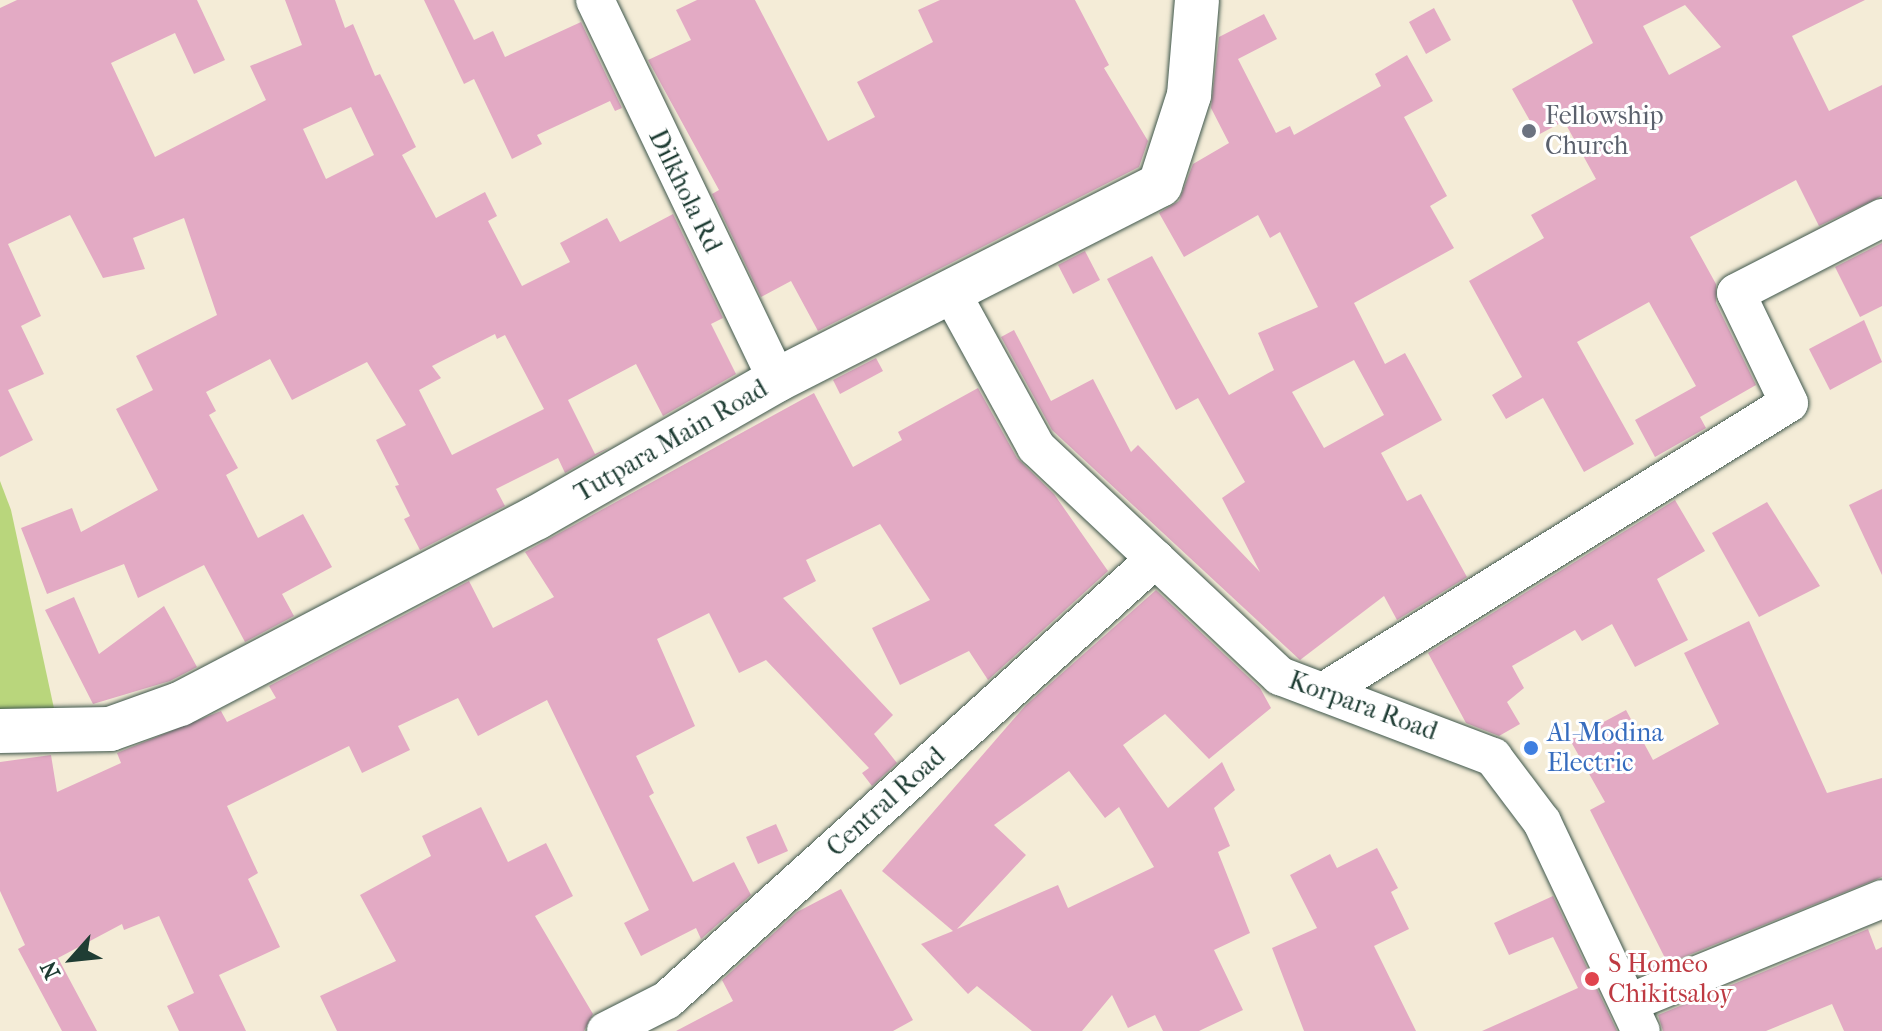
<!DOCTYPE html>
<html>
<head>
<meta charset="utf-8">
<style>
	body { margin:0 }
	#map { position:relative; width:1882px; height:1031px; overflow:hidden; background:#f4ecd7; font-family:"IM FELL French Canon",serif }
	div>[style] { position:absolute }
	.green>* { inset:0; background:#b9d67c }
	.building>* { inset:0; background:#e3aac4 }
	.roads { filter:drop-shadow(0 0 2px #3f574c) drop-shadow(0 0 2px #3f574c) }
	.street>* { height:38px; margin:-19px; padding:0 19px; transform-origin:19px; border-radius:19px; background:#fff }
	.secondary>* { height:44px; margin:-22px; padding:0 22px; transform-origin:22px; border-radius:22px; background:#fff }
	.dots>* { width:22px; height:22px; translate:-50% -50%; box-sizing:border-box; border:4px solid #fff; border-radius:50% }
	span { translate:-50% -50%; white-space:nowrap; text-align:center; line-height:1.15; -webkit-text-stroke:6px #fff; paint-order:stroke }
	.worship-label { font-size:26px; color:#5b616d }
	.left { translate:0 -50%; text-align:left }
	.street-label { font-size:26px; color:#1f3d34 }
	.shop-label { font-size:26px; color:#366cbe }
	.health-label { font-size:26px; color:#be3a42 }
	.north { position:absolute; left:32px; top:919px; width:80px; height:80px; -webkit-text-stroke:6px #fff; paint-order:stroke; rotate:243deg; font-size:22px; font-weight:700; line-height:32px; text-align:center; color:#1f3d34 }
	.north::after { content:''; display:block; margin:auto; width:28px; height:36px; background:#1f3d34; clip-path:polygon(50% 0,100% 100%,50% 72%,0 100%) }
</style>
</head>
<body>
<div id="map">
	<div class="green">
		<div style="clip-path:polygon(0 481px,11px 510px,55px 713px,0 712px)"></div>
	</div>
	<div class="building">
		<div style="clip-path:polygon(evenodd,17px 0,197px 0,225px 60px,194px 74px,175px 33px,111px 63px,155px 157px,266px 100px,250px 66px,302px 45px,285px 0,335px 0,345px 28px,353px 24px,375px 76px,380px 74px,416px 147px,402px 155px,436px 218px,485px 192px,497px 216px,488px 221px,522px 286px,570px 262px,560px 243px,607px 218px,620px 242px,673px 214px,723px 318px,711px 324px,736px 374px,663px 416px,636px 364px,568px 400px,595px 454px,610px 447px,565px 473px,558px 458px,496px 489px,505px 506px,420px 550px,404px 519px,410px 516px,395px 486px,399px 485px,376px 440px,406px 425px,367px 362px,292px 400px,270px 359px,206px 392px,216px 411px,209px 415px,238px 468px,226px 475px,258px 538px,303px 514px,332px 567px,282px 594px,294px 616px,245px 642px,204px 565px,138px 598px,124px 564px,47px 594px,21px 528px,72px 508px,81px 532px,158px 490px,116px 409px,153px 390px,136px 356px,217px 315px,184px 218px,133px 238px,145px 269px,103px 278px,70px 215px,8px 244px,41px 316px,21px 326px,44px 374px,8px 390px,33px 440px,0 457px,0 8px,17px 0,351px 107px,374px 155px,326px 179px,303px 129px,351px 107px,17px 0,495px 334px,497px 339px,505px 335px,544px 409px,452px 455px,419px 390px,441px 378px,432px 366px,495px 334px)"></div>
		<div style="clip-path:polygon(424px 0,454px 0,474px 40px,493px 31px,505px 57px,581px 22px,622px 108px,615px 111px,610px 101px,537px 135px,542px 144px,512px 159px,474px 79px,464px 84px)"></div>
		<div style="clip-path:polygon(697px 0,755px 0,828px 141px,875px 117px,857px 82px,933px 42px,918px 10px,940px 0,1075px 0,1109px 65px,1104px 68px,1148px 141px,1139px 167px,818px 331px,791px 281px,761px 297px,712px 194px,719px 190px,648px 60px,691px 40px,676px 10px)"></div>
		<div style="clip-path:polygon(evenodd,1572px 0,1865px 0,1792px 36px,1829px 111px,1882px 85px,1882px 196px,1819px 226px,1796px 180px,1690px 237px,1716px 284px,1716px 303px,1756px 385px,1700px 417px,1706px 428px,1655px 457px,1635px 420px,1696px 386px,1649px 302px,1577px 342px,1634px 444px,1584px 472px,1543px 398px,1506px 419px,1492px 395px,1522px 377px,1469px 281px,1544px 238px,1531px 215px,1596px 179px,1564px 121px,1538px 135px,1512px 89px,1593px 43px,1572px 0,1685px 5px,1721px 47px,1669px 75px,1643px 26px,1685px 5px)"></div>
		<div style="clip-path:polygon(1434px 8px,1451px 40px,1426px 54px,1409px 22px)"></div>
		<div style="clip-path:polygon(evenodd,1264px 14px,1277px 39px,1238px 59px,1276px 133px,1290px 126px,1294px 135px,1381px 86px,1375px 74px,1407px 55px,1433px 101px,1404px 117px,1447px 196px,1430px 206px,1454px 248px,1354px 303px,1385px 364px,1405px 353px,1442px 420px,1381px 453px,1407px 501px,1421px 494px,1467px 577px,1397px 620px,1384px 596px,1300px 660px,1052px 430px,1001px 337px,1014px 330px,1051px 401px,1093px 379px,1131px 452px,1138px 445px,1260px 572px,1222px 498px,1245px 482px,1198px 398px,1176px 410px,1107px 279px,1152px 256px,1229px 395px,1274px 370px,1258px 333px,1318px 307px,1280px 232px,1270px 238px,1258px 215px,1184px 257px,1159px 213px,1179px 201px,1193px 164px,1229px 143px,1211px 108px,1219px 37px,1264px 14px,1354px 360px,1384px 415px,1324px 448px,1292px 392px,1354px 360px)"></div>
		<div style="clip-path:polygon(1882px 243px,1882px 306px,1860px 317px,1835px 267px)"></div>
		<div style="clip-path:polygon(1085px 251px,1100px 280px,1073px 294px,1058px 265px)"></div>
		<div style="clip-path:polygon(1864px 320px,1882px 362px,1830px 390px,1809px 349px)"></div>
		<div style="clip-path:polygon(876px 358px,883px 371px,840px 394px,833px 380px)"></div>
		<div style="clip-path:polygon(978px 388px,1017px 458px,1054px 494px,1108px 571px,988px 680px,969px 651px,900px 685px,872px 628px,930px 600px,880px 524px,806px 560px,816px 581px,783px 598px,893px 715px,874px 734px,897px 763px,872px 786px,862px 773px,869px 768px,766px 660px,739px 673px,709px 613px,657px 639px,695px 726px,636px 756px,654px 793px,649px 796px,693px 882px,734px 862px,751px 895px,701px 939px,696px 928px,641px 956px,624px 923px,649px 910px,547px 700px,478px 736px,458px 698px,398px 726px,410px 750px,362px 773px,349px 746px,227px 806px,258px 873px,248px 879px,280px 947px,219px 975px,246px 1031px,179px 1031px,167px 1006px,194px 993px,159px 916px,124px 930px,122px 924px,58px 958px,97px 1031px,62px 1031px,18px 949px,25px 945px,0 891px,0 762px,51px 755px,57px 792px,121px 763px,117px 753px,221px 711px,227px 722px,276px 698px,269px 686px,469px 581px,493px 628px,554px 597px,525px 552px,814px 393px,853px 467px,902px 440px,898px 432px)"></div>
		<div style="clip-path:polygon(1882px 489px,1882px 575px,1849px 505px)"></div>
		<div style="clip-path:polygon(1675px 500px,1705px 551px,1657px 579px,1688px 640px,1635px 667px,1612px 624px,1582px 641px,1575px 630px,1512px 666px,1524px 688px,1507px 702px,1520px 724px,1499px 736px,1466px 723px,1428px 653px)"></div>
		<div style="clip-path:polygon(1767px 502px,1820px 586px,1759px 617px,1712px 533px)"></div>
		<div style="clip-path:polygon(evenodd,1156px 590px,1260px 688px,1271px 708px,1209px 759px,1165px 714px,1123px 745px,1168px 808px,1222px 762px,1235px 790px,1214px 808px,1230px 846px,1218px 852px,1250px 933px,1214px 950px,1243px 1010px,1199px 1031px,1163px 1031px,1155px 1015px,1128px 1028px,1112px 995px,1082px 1031px,1032px 1031px,977px 986px,968px 994px,921px 944px,953px 931px,882px 871px,1025px 706px,1156px 590px,1069px 771px,1105px 818px,1119px 807px,1154px 867px,1068px 908px,1058px 885px,957px 929px,1026px 855px,994px 825px,1069px 771px)"></div>
		<div style="clip-path:polygon(74px 597px,99px 654px,164px 606px,197px 667px,170px 681px,93px 704px,45px 610px)"></div>
		<div style="clip-path:polygon(1749px 621px,1827px 793px,1882px 778px,1882px 877px,1639px 975px,1665px 958px,1590px 810px,1605px 802px,1570px 740px,1626px 710px,1653px 760px,1719px 724px,1684px 653px)"></div>
		<div style="clip-path:polygon(481px 807px,508px 862px,546px 843px,573px 896px,535px 916px,593px 1014px,584px 1031px,337px 1031px,320px 996px,396px 961px,360px 895px,431px 856px,422px 836px)"></div>
		<div style="clip-path:polygon(776px 824px,788px 851px,758px 864px,746px 837px)"></div>
		<div style="clip-path:polygon(1377px 848px,1398px 888px,1391px 892px,1409px 929px,1374px 946px,1416px 1031px,1304px 1031px,1272px 948px,1317px 928px,1290px 875px,1330px 854px,1337px 868px)"></div>
		<div style="clip-path:polygon(841px 889px,913px 1020px,893px 1031px,676px 1031px,733px 1001px,722px 980px,797px 912px)"></div>
		<div style="clip-path:polygon(1553px 896px,1617px 1031px,1482px 1031px,1578px 988px,1553px 937px,1509px 955px,1494px 923px)"></div>
		<div style="clip-path:polygon(1868px 929px,1876px 950px,1882px 947px,1882px 1031px,1844px 1031px,1832px 1004px,1766px 1031px,1663px 1031px,1658px 1015px)"></div>
	</div>
	<div class="roads">
		<div class="street">
			<div style="left:595px;top:0;width:421px;rotate:64.4deg"></div>
			<div style="left:952px;top:294px;width:175px;rotate:61.2deg"></div>
			<div style="left:1036px;top:447px;width:335px;rotate:43.2deg"></div>
			<div style="left:1280px;top:676px;width:228px;rotate:20.8deg"></div>
			<div style="left:1493px;top:757px;width:81px;rotate:53deg"></div>
			<div style="left:1542px;top:822px;width:231px;rotate:64.7deg"></div>
			<div style="left:1323px;top:692px;width:548px;rotate:-31.81deg"></div>
			<div style="left:1789px;top:403px;width:122px;rotate:-115.7deg"></div>
			<div style="left:1736px;top:293px;width:164px;rotate:-27.2deg"></div>
			<div style="left:1631px;top:1002px;width:271px;rotate:-22.3deg"></div>
			<div style="left:606px;top:1031px;width:68px;rotate:-26.9deg"></div>
			<div style="left:667px;top:1000px;width:658px;rotate:-42.1deg"></div>
		</div>
		<div class="secondary">
			<div style="left:0;top:731px;width:110px;rotate:-1deg"></div>
			<div style="left:110px;top:729px;width:74px;rotate:-19.7deg"></div>
			<div style="left:180px;top:704px;width:402px;rotate:-27.6deg"></div>
			<div style="left:536px;top:518px;width:278px;rotate:-29.8deg"></div>
			<div style="left:777px;top:380px;width:430px;rotate:-27deg"></div>
			<div style="left:1160px;top:185px;width:95px;rotate:-72.1deg"></div>
			<div style="left:1189px;top:95px;width:95px;rotate:-85.2deg"></div>
		</div>
	</div>
	<div class="dots">
		<div style="left:1529px;top:131px;background:#6b7280"></div>
		<div style="left:1531px;top:748px;background:#3f7fe0"></div>
		<div style="left:1592px;top:979px;background:#e0444e"></div>
	</div>
	<div class="worship-label">
		<span class="left" style="left:1545px;top:131px">Fellowship<br>Church</span>
	</div>
	<div class="street-label">
		<span style="left:685px;top:191px;rotate:64deg">Dilkhola Rd</span>
		<span style="left:671px;top:441px;rotate:-30deg">Tutpara Main Road</span>
		<span style="left:1363px;top:706px;rotate:20deg">Korpara Road</span>
		<span style="left:886px;top:802px;rotate:-42deg">Central Road</span>
	</div>
	<div class="shop-label">
		<span class="left" style="left:1547px;top:748px">Al-Modina<br>Electric</span>
	</div>
	<div class="health-label">
		<span class="left" style="left:1608px;top:979px">S Homeo<br>Chikitsaloy</span>
	</div>
	<div class="north">N</div>
</div>
</body>
</html>
